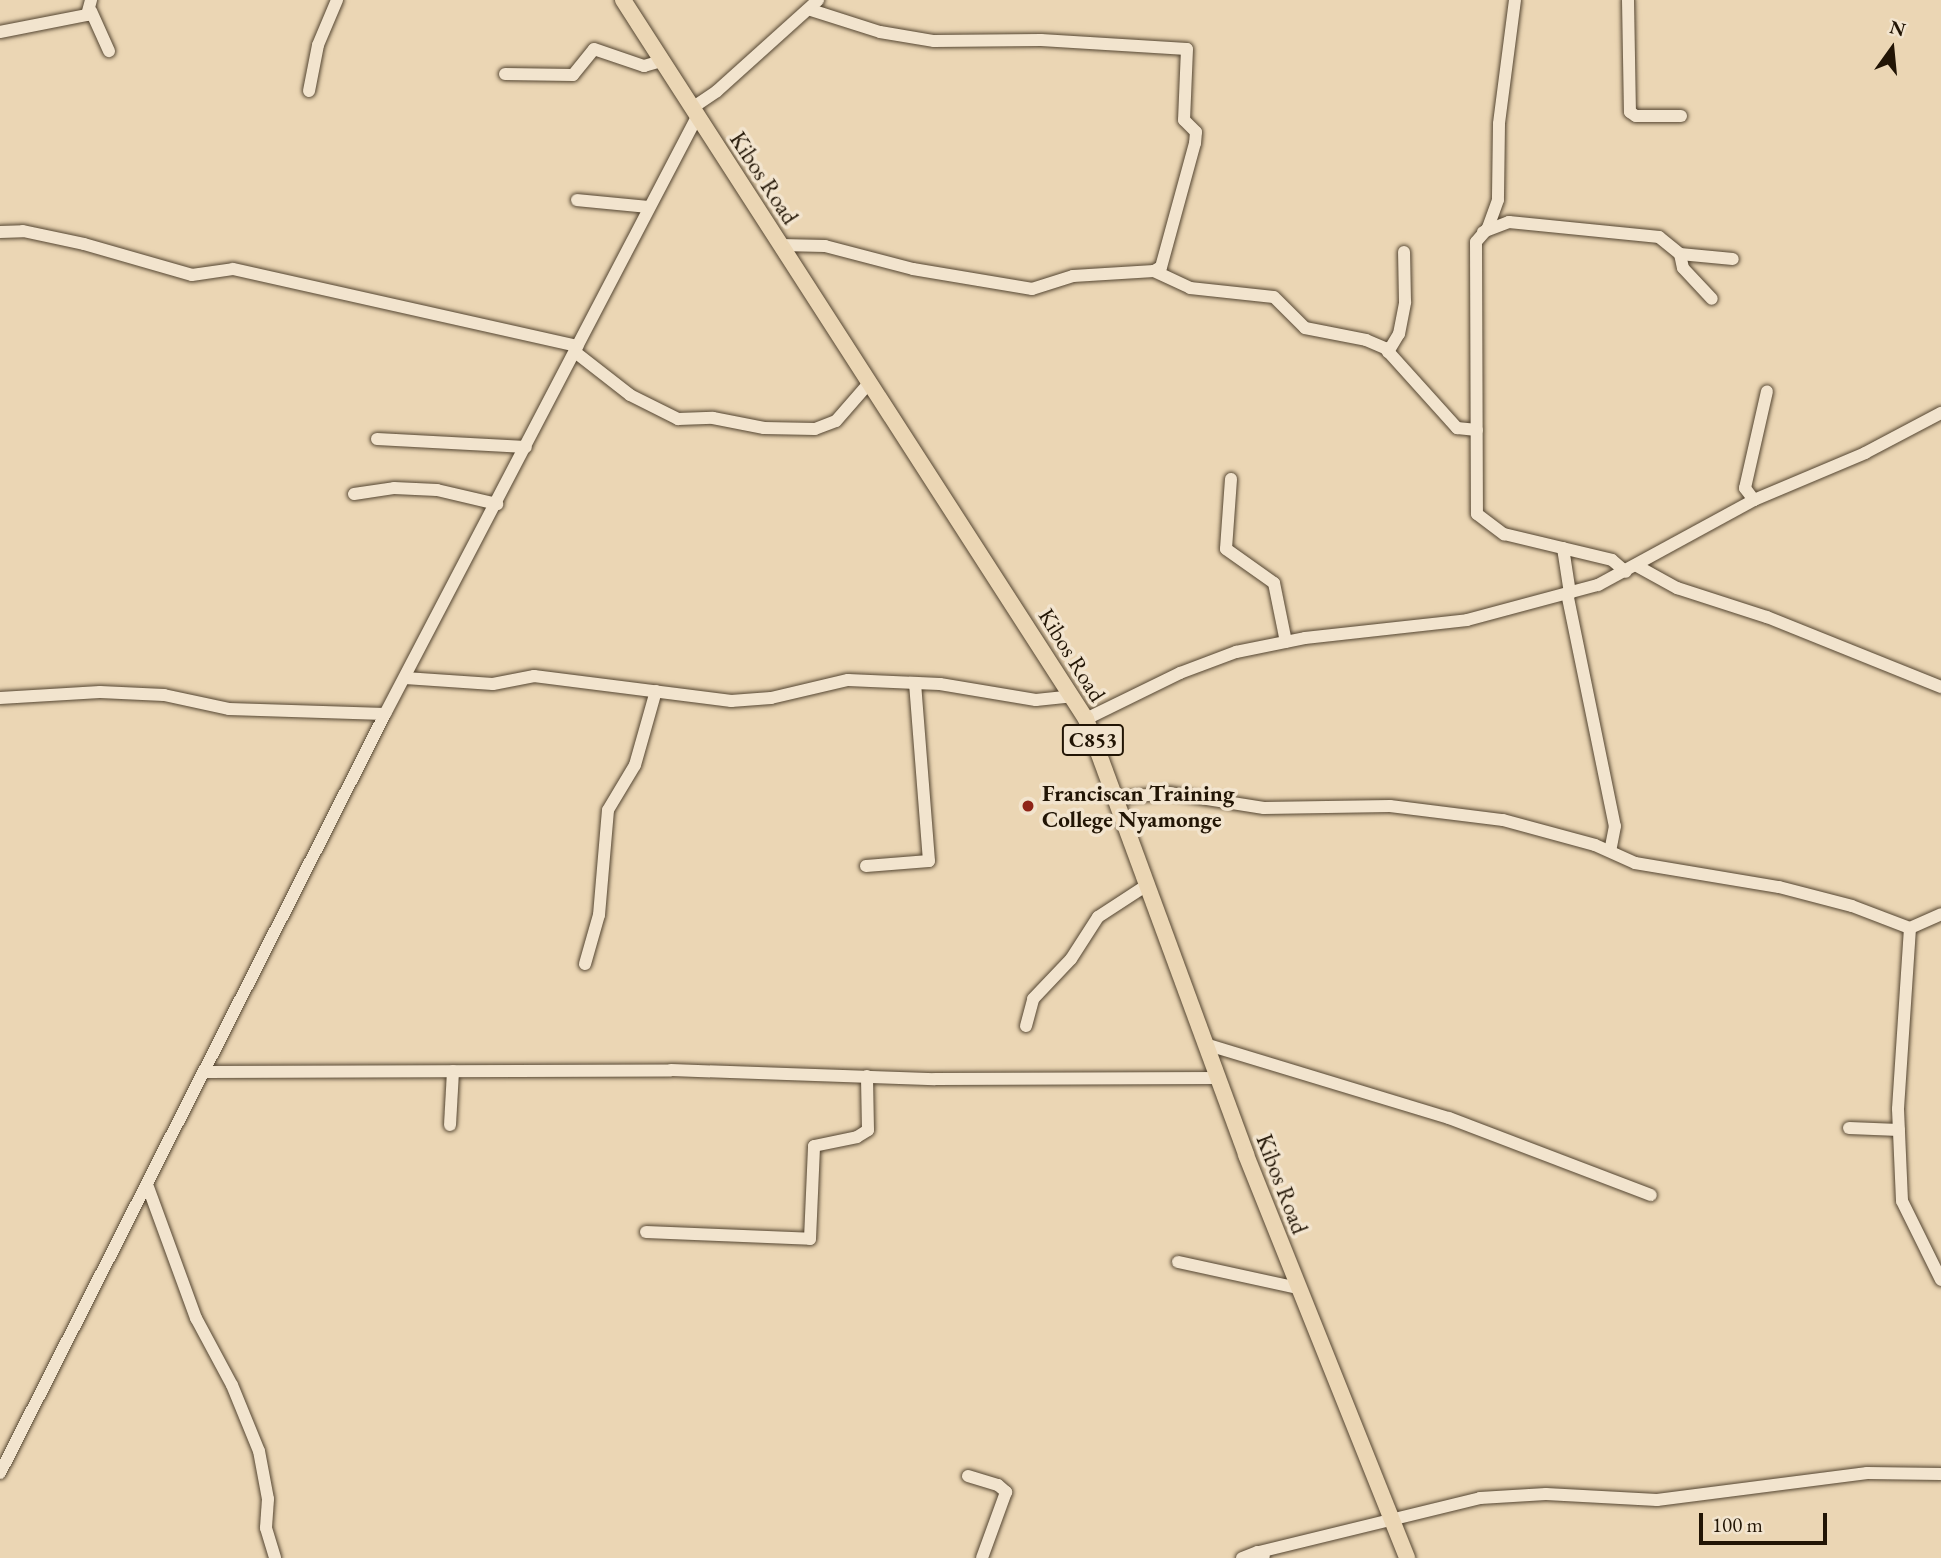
<!DOCTYPE html>
<html>
<head>
<meta charset="utf-8">
<style>
	body { margin:0 }
	#map { position:relative; width:1941px; height:1558px; overflow:hidden; background:#ebd6b4; font-family:"EB Garamond",serif }
	div>[style] { position:absolute }
	.roads { filter:drop-shadow(0 0 2px #544531) drop-shadow(0 0 2px #544531) }
	.minor>* { height:12px; margin:-6px; padding:0 6px; transform-origin:6px; border-radius:6px; background:#f2e4ce }
	.major>* { height:16px; margin:-8px; padding:0 8px; transform-origin:8px; border-radius:8px; background:#ebd6b4 }
	.dots>* { width:19px; height:19px; translate:-50% -50%; box-sizing:border-box; border:4px solid #f2e4ce; border-radius:50% }
	span { translate:-50% -50%; white-space:nowrap; text-align:center; line-height:1.15; -webkit-text-stroke:7px #f2e4ce; paint-order:stroke }
	.shield-label span { padding:2px 5px; background:#f2e4ce; border:2px solid; border-radius:5px; -webkit-text-stroke-width:0 }
	.shield-label { font-size:21px; color:#221505; font-weight:700 }
	.street-label { font-size:23px; color:#221505 }
	.poi-label { font-size:23px; color:#221505; font-weight:700 }
	.left { translate:0 -50%; text-align:left }
	.north { position:absolute; left:1857px; top:14px; width:70px; height:70px; -webkit-text-stroke:5px #f2e4ce; paint-order:stroke; rotate:15deg; font-size:19px; font-weight:700; line-height:28px; text-align:center; color:#221505 }
	.north::after { content:''; display:block; margin:auto; width:24px; height:32px; background:#221505; clip-path:polygon(50% 0,100% 100%,50% 72%,0 100%) }
	.scale { position:absolute; left:1699px; top:1513px; width:128px; height:32px; box-sizing:border-box; border:4px solid #221505; border-top:0; padding-left:9px; font-size:21px; line-height:24px; white-space:nowrap; color:#221505; -webkit-text-stroke:5px #f2e4ce; paint-order:stroke }
</style>
</head>
<body>
<div id="map">
	<div class="roads">
		<div class="minor">
			<div style="left:1515px;top:0;width:125px;rotate:97.4deg"></div>
			<div style="left:1499px;top:124px;width:76px;rotate:90.8deg"></div>
			<div style="left:1498px;top:200px;width:30px;rotate:110deg"></div>
			<div style="left:1488px;top:228px;width:18px;rotate:131deg"></div>
			<div style="left:1476px;top:242px;width:272px;rotate:89.8deg"></div>
			<div style="left:1477px;top:514px;width:34px;rotate:37deg"></div>
			<div style="left:1504px;top:534px;width:111px;rotate:13.5deg"></div>
			<div style="left:1612px;top:560px;width:18px;rotate:41deg"></div>
			<div style="left:1628px;top:0;width:112px;rotate:89deg"></div>
			<div style="left:1630px;top:112px;width:7px;rotate:34deg"></div>
			<div style="left:1636px;top:116px;width:45px"></div>
			<div style="left:811px;top:10px;width:72px;rotate:17.7deg"></div>
			<div style="left:880px;top:32px;width:55px;rotate:9.5deg"></div>
			<div style="left:934px;top:41px;width:107px;rotate:-0.5deg"></div>
			<div style="left:1041px;top:40px;width:146px;rotate:3.5deg"></div>
			<div style="left:1187px;top:49px;width:71px;rotate:92.4deg"></div>
			<div style="left:1184px;top:120px;width:17px;rotate:45deg"></div>
			<div style="left:1196px;top:132px;width:11px;rotate:95deg"></div>
			<div style="left:1195px;top:143px;width:129px;rotate:105.3deg"></div>
			<div style="left:1161px;top:267px;width:8px;rotate:150deg"></div>
			<div style="left:91px;top:11px;width:44px;rotate:65.8deg"></div>
			<div style="left:0;top:32px;width:89px;rotate:-11.1deg"></div>
			<div style="left:87px;top:15px;width:16px;rotate:-75deg"></div>
			<div style="left:505px;top:74px;width:68px;rotate:0.8deg"></div>
			<div style="left:573px;top:75px;width:33px;rotate:-51deg"></div>
			<div style="left:594px;top:49px;width:53px;rotate:18.8deg"></div>
			<div style="left:644px;top:66px;width:18px;rotate:-16deg"></div>
			<div style="left:309px;top:91px;width:47px;rotate:-78.9deg"></div>
			<div style="left:318px;top:45px;width:49px;rotate:-67.1deg"></div>
			<div style="left:692px;top:108px;width:30px;rotate:-34deg"></div>
			<div style="left:717px;top:91px;width:136px;rotate:-42deg"></div>
			<div style="left:577px;top:200px;width:71px;rotate:5.6deg"></div>
			<div style="left:0;top:232px;width:23px;rotate:-2deg"></div>
			<div style="left:23px;top:231px;width:62px;rotate:12deg"></div>
			<div style="left:84px;top:244px;width:112px;rotate:16deg"></div>
			<div style="left:192px;top:275px;width:41px;rotate:-8.3deg"></div>
			<div style="left:233px;top:269px;width:353px;rotate:12.6deg"></div>
			<div style="left:1483px;top:232px;width:28px;rotate:-21deg"></div>
			<div style="left:1509px;top:222px;width:151px;rotate:5.7deg"></div>
			<div style="left:1659px;top:237px;width:27px;rotate:39deg"></div>
			<div style="left:1680px;top:254px;width:14px;rotate:78deg"></div>
			<div style="left:1683px;top:268px;width:42px;rotate:46.9deg"></div>
			<div style="left:781px;top:245px;width:44px;rotate:1.3deg"></div>
			<div style="left:825px;top:246px;width:91px;rotate:14.6deg"></div>
			<div style="left:913px;top:269px;width:121px;rotate:9.5deg"></div>
			<div style="left:1032px;top:289px;width:43px;rotate:-17.6deg"></div>
			<div style="left:1073px;top:276px;width:81px;rotate:-3.5deg"></div>
			<div style="left:1154px;top:271px;width:40px;rotate:25deg"></div>
			<div style="left:1190px;top:288px;width:84px;rotate:6.1deg"></div>
			<div style="left:1274px;top:297px;width:44px;rotate:45deg"></div>
			<div style="left:1305px;top:328px;width:62px;rotate:11.1deg"></div>
			<div style="left:1366px;top:340px;width:21px;rotate:23deg"></div>
			<div style="left:1385px;top:348px;width:108px;rotate:48deg"></div>
			<div style="left:1457px;top:428px;width:20px;rotate:6deg"></div>
			<div style="left:1680px;top:254px;width:53px;rotate:5.4deg"></div>
			<div style="left:575px;top:352px;width:70px;rotate:38deg"></div>
			<div style="left:630px;top:395px;width:54px;rotate:26.6deg"></div>
			<div style="left:678px;top:419px;width:35px;rotate:-2deg"></div>
			<div style="left:713px;top:418px;width:52px;rotate:11.1deg"></div>
			<div style="left:764px;top:428px;width:51px;rotate:1.1deg"></div>
			<div style="left:815px;top:429px;width:22px;rotate:-21deg"></div>
			<div style="left:836px;top:421px;width:52px;rotate:-48.9deg"></div>
			<div style="left:1388px;top:352px;width:21px;rotate:-59deg"></div>
			<div style="left:1399px;top:334px;width:33px;rotate:-79deg"></div>
			<div style="left:1405px;top:302px;width:50px;rotate:-91.1deg"></div>
			<div style="left:377px;top:439px;width:149px;rotate:3.1deg"></div>
			<div style="left:1231px;top:479px;width:70px;rotate:94.1deg"></div>
			<div style="left:1226px;top:549px;width:59px;rotate:35.3deg"></div>
			<div style="left:1274px;top:583px;width:60px;rotate:78.5deg"></div>
			<div style="left:354px;top:494px;width:40px;rotate:-8.5deg"></div>
			<div style="left:394px;top:488px;width:43px;rotate:2.7deg"></div>
			<div style="left:437px;top:490px;width:62px;rotate:13.1deg"></div>
			<div style="left:1754px;top:500px;width:15px;rotate:-127deg"></div>
			<div style="left:1745px;top:488px;width:99px;rotate:-77.2deg"></div>
			<div style="left:1563px;top:548px;width:46px;rotate:81.2deg"></div>
			<div style="left:1637px;top:566px;width:46px;rotate:28.8deg"></div>
			<div style="left:1677px;top:588px;width:95px;rotate:17.9deg"></div>
			<div style="left:1767px;top:617px;width:188px;rotate:21.9deg"></div>
			<div style="left:1567px;top:593px;width:238px;rotate:78.4deg"></div>
			<div style="left:1615px;top:826px;width:25px;rotate:101deg"></div>
			<div style="left:405px;top:678px;width:88px;rotate:3.9deg"></div>
			<div style="left:493px;top:684px;width:42px;rotate:-11deg"></div>
			<div style="left:534px;top:676px;width:199px;rotate:7.2deg"></div>
			<div style="left:731px;top:701px;width:40px;rotate:-4.3deg"></div>
			<div style="left:771px;top:698px;width:79px;rotate:-13.2deg"></div>
			<div style="left:848px;top:680px;width:92px;rotate:2.5deg"></div>
			<div style="left:940px;top:684px;width:97px;rotate:9.5deg"></div>
			<div style="left:1036px;top:700px;width:36px;rotate:-6deg"></div>
			<div style="left:0;top:698px;width:100px;rotate:-3.4deg"></div>
			<div style="left:100px;top:692px;width:64px;rotate:2.7deg"></div>
			<div style="left:164px;top:695px;width:66px;rotate:12.2deg"></div>
			<div style="left:229px;top:709px;width:156px;rotate:1.8deg"></div>
			<div style="left:1086px;top:719px;width:105px;rotate:-26.1deg"></div>
			<div style="left:1180px;top:673px;width:60px;rotate:-20.6deg"></div>
			<div style="left:1236px;top:652px;width:70px;rotate:-11.5deg"></div>
			<div style="left:1305px;top:638px;width:163px;rotate:-6.3deg"></div>
			<div style="left:1467px;top:620px;width:136px;rotate:-15deg"></div>
			<div style="left:1598px;top:585px;width:178px;rotate:-28.6deg"></div>
			<div style="left:1754px;top:500px;width:121px;rotate:-22.9deg"></div>
			<div style="left:1865px;top:453px;width:86px;rotate:-27.8deg"></div>
			<div style="left:1116px;top:798px;width:53px;rotate:-5.4deg"></div>
			<div style="left:1169px;top:793px;width:96px;rotate:9deg"></div>
			<div style="left:1264px;top:808px;width:126px;rotate:-0.9deg"></div>
			<div style="left:1390px;top:806px;width:114px;rotate:7.1deg"></div>
			<div style="left:1503px;top:820px;width:95px;rotate:15.2deg"></div>
			<div style="left:1595px;top:845px;width:44px;rotate:24.2deg"></div>
			<div style="left:1635px;top:863px;width:146px;rotate:9.5deg"></div>
			<div style="left:1779px;top:887px;width:75px;rotate:14.6deg"></div>
			<div style="left:1852px;top:906px;width:62px;rotate:20.8deg"></div>
			<div style="left:1910px;top:928px;width:34px;rotate:-24deg"></div>
			<div style="left:866px;top:866px;width:63px;rotate:-4.5deg"></div>
			<div style="left:929px;top:861px;width:178px;rotate:-94.5deg"></div>
			<div style="left:1910px;top:928px;width:181px;rotate:93.8deg"></div>
			<div style="left:1898px;top:1109px;width:92px;rotate:87.5deg"></div>
			<div style="left:1902px;top:1201px;width:88px;rotate:63.7deg"></div>
			<div style="left:585px;top:964px;width:51px;rotate:-74.1deg"></div>
			<div style="left:599px;top:915px;width:105px;rotate:-85.1deg"></div>
			<div style="left:608px;top:810px;width:52px;rotate:-59deg"></div>
			<div style="left:635px;top:765px;width:77px;rotate:-74.2deg"></div>
			<div style="left:1026px;top:1026px;width:28px;rotate:-75deg"></div>
			<div style="left:1033px;top:999px;width:55px;rotate:-46.5deg"></div>
			<div style="left:1071px;top:959px;width:50px;rotate:-57.3deg"></div>
			<div style="left:1098px;top:917px;width:59px;rotate:-33.1deg"></div>
			<div style="left:1205px;top:1044px;width:255px;rotate:16.9deg"></div>
			<div style="left:1449px;top:1118px;width:216px;rotate:20.9deg"></div>
			<div style="left:206px;top:1072px;width:465px;rotate:-0.2deg"></div>
			<div style="left:671px;top:1070px;width:264px;rotate:2deg"></div>
			<div style="left:935px;top:1079px;width:283px;rotate:-0.2deg"></div>
			<div style="left:450px;top:1125px;width:54px;rotate:-86.8deg"></div>
			<div style="left:1849px;top:1128px;width:50px;rotate:2.3deg"></div>
			<div style="left:148px;top:1187px;width:140px;rotate:69.9deg"></div>
			<div style="left:196px;top:1318px;width:76px;rotate:61.8deg"></div>
			<div style="left:232px;top:1385px;width:71px;rotate:67.8deg"></div>
			<div style="left:259px;top:1451px;width:49px;rotate:79.4deg"></div>
			<div style="left:268px;top:1499px;width:29px;rotate:94deg"></div>
			<div style="left:266px;top:1528px;width:31px;rotate:73deg"></div>
			<div style="left:646px;top:1232px;width:164px;rotate:2.4deg"></div>
			<div style="left:810px;top:1239px;width:93px;rotate:-87.5deg"></div>
			<div style="left:814px;top:1146px;width:44px;rotate:-11.8deg"></div>
			<div style="left:857px;top:1137px;width:13px;rotate:-32deg"></div>
			<div style="left:868px;top:1130px;width:54px;rotate:-91.1deg"></div>
			<div style="left:1178px;top:1262px;width:123px;rotate:12.2deg"></div>
			<div style="left:0;top:1473px;width:851px;rotate:-63.1deg"></div>
			<div style="left:385px;top:714px;width:674px;rotate:-62.41deg"></div>
			<div style="left:968px;top:1476px;width:31px;rotate:17deg"></div>
			<div style="left:998px;top:1485px;width:11px;rotate:41deg"></div>
			<div style="left:1006px;top:1492px;width:70px;rotate:110deg"></div>
			<div style="left:1259px;top:1552px;width:228px;rotate:-13.7deg"></div>
			<div style="left:1480px;top:1498px;width:66px;rotate:-3.5deg"></div>
			<div style="left:1546px;top:1494px;width:111px;rotate:3.1deg"></div>
			<div style="left:1657px;top:1500px;width:212px;rotate:-7.3deg"></div>
			<div style="left:1867px;top:1473px;width:74px;rotate:0.8deg"></div>
			<div style="left:1242px;top:1558px;width:17px;rotate:-21deg"></div>
			<div style="left:1258px;top:1552px;width:7px;rotate:34deg"></div>
		</div>
		<div class="major">
			<div style="left:623px;top:0;width:855px;rotate:57.22deg"></div>
			<div style="left:1086px;top:719px;width:464px;rotate:69.8deg"></div>
			<div style="left:1246px;top:1155px;width:434px;rotate:68.2deg"></div>
		</div>
	</div>
	<div class="dots">
		<div style="left:1028px;top:806px;background:#8f2418"></div>
	</div>
	<div class="shield-label">
		<span style="left:1093px;top:740px">C853</span>
	</div>
	<div class="street-label">
		<span style="left:764px;top:178px;rotate:57deg">Kibos Road</span>
		<span style="left:1072px;top:655px;rotate:58deg">Kibos Road</span>
		<span style="left:1282px;top:1184px;rotate:69deg">Kibos Road</span>
	</div>
	<div class="poi-label">
		<span class="left" style="left:1042px;top:806px">Franciscan Training<br>College Nyamonge</span>
	</div>
	<div class="north">N</div>
	<div class="scale">100 m</div>
</div>
</body>
</html>
